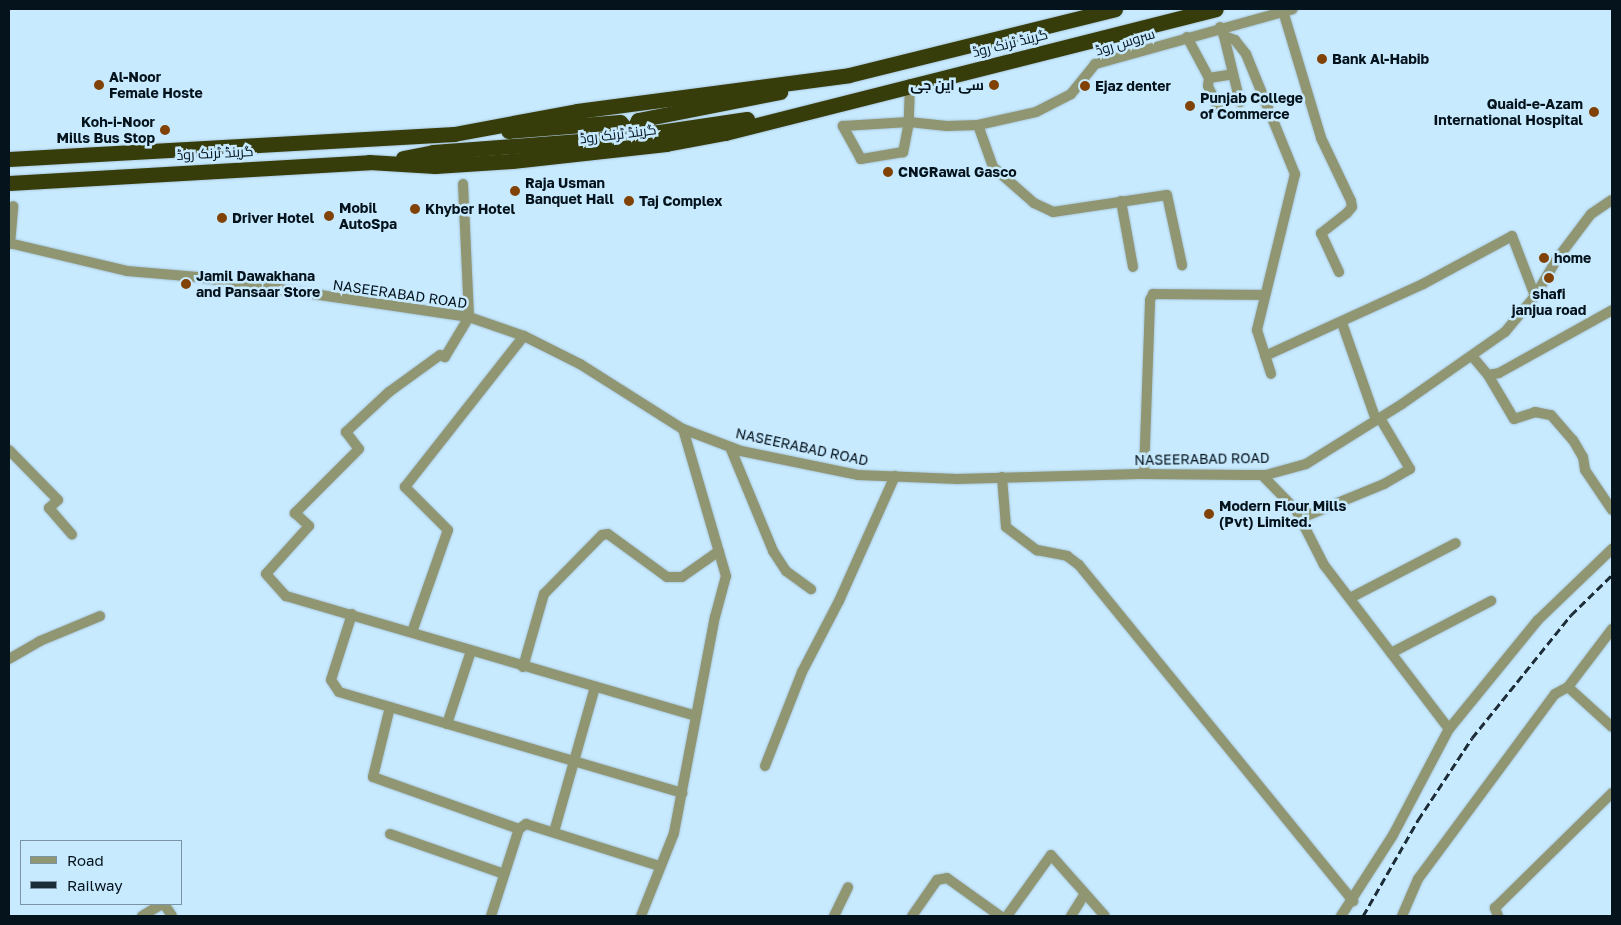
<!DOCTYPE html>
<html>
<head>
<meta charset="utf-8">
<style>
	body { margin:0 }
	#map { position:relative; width:1621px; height:925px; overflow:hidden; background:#c8eaff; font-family:"Golos Text",Cairo,sans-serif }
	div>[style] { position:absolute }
	.roads { filter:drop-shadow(0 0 1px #a9c8db) drop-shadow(0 0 1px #a9c8db) }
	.street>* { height:10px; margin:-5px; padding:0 5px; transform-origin:5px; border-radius:5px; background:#909672 }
	.highway>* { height:15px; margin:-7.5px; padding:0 7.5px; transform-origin:7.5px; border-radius:7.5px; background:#373c0b }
	.rail>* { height:3px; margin-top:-1.5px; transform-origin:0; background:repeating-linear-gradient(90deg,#1c2d37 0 8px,transparent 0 12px) }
	.dots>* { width:14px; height:14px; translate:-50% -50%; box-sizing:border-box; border:2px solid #c8eaff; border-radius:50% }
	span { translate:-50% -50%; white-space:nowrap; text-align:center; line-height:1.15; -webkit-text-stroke:5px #c8eaff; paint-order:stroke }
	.street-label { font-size:14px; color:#04131c }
	.poi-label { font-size:14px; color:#04131c; font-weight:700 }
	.left { translate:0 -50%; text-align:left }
	.right { translate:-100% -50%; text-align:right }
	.frame { position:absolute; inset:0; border:10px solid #04131c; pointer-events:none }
	.legend { position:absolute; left:20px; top:840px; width:162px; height:65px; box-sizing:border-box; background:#c8eaff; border:1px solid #7a94a4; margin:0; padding:6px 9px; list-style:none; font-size:15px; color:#04131c }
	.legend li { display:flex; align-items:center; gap:10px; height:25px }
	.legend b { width:25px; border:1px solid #7a94a4 }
</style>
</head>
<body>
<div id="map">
	<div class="roads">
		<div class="street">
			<div style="left:1283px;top:11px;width:133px;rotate:73.3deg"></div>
			<div style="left:1321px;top:138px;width:70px;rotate:64.5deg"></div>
			<div style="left:1351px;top:201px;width:6px;rotate:81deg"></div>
			<div style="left:1352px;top:207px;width:8px;rotate:130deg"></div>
			<div style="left:1347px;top:213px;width:33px;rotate:142deg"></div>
			<div style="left:1321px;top:233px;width:43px;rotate:65.2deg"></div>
			<div style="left:1220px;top:27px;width:10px;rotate:66deg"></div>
			<div style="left:1224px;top:36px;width:12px;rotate:20deg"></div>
			<div style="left:1235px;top:40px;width:18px;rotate:52deg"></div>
			<div style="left:1246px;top:54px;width:130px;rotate:67.8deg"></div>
			<div style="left:1295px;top:174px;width:161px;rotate:103.7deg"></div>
			<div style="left:1257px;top:330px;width:46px;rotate:72.3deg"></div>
			<div style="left:1224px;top:36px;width:68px;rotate:76.4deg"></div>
			<div style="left:1187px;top:37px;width:47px;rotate:61.8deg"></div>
			<div style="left:1209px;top:78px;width:8px;rotate:97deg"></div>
			<div style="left:1208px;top:86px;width:31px;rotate:65deg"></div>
			<div style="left:1209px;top:78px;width:24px;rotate:-9deg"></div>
			<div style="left:910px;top:84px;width:38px;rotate:92deg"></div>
			<div style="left:909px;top:122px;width:31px;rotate:101deg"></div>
			<div style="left:903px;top:152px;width:43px;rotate:170.5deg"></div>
			<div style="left:861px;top:159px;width:38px;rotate:-119deg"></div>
			<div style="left:843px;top:126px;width:66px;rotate:-3.5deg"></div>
			<div style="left:909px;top:122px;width:38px;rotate:6deg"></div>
			<div style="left:947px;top:126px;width:31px;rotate:-2deg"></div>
			<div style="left:978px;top:125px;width:59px;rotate:-12.6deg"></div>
			<div style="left:1036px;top:112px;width:39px;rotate:-27deg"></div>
			<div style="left:1071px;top:94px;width:38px;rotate:-51deg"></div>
			<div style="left:1095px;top:64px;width:205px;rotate:-15.5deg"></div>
			<div style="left:978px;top:125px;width:45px;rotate:70.3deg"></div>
			<div style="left:993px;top:167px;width:55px;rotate:41.3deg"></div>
			<div style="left:1034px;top:203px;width:21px;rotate:25deg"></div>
			<div style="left:1053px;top:212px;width:115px;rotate:-8.5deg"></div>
			<div style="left:1167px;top:195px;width:72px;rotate:77.9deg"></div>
			<div style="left:463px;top:184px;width:133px;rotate:87.4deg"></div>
			<div style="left:469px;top:317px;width:47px;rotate:121deg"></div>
			<div style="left:445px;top:357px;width:5px;rotate:-158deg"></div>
			<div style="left:440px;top:355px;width:63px;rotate:144deg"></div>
			<div style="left:389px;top:392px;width:59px;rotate:137.1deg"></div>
			<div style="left:346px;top:432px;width:21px;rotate:53deg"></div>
			<div style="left:359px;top:449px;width:91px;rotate:135deg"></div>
			<div style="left:295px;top:513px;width:19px;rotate:43deg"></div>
			<div style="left:309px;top:526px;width:64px;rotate:131.9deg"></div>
			<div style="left:266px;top:574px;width:30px;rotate:48deg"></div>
			<div style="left:286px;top:596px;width:427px;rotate:16.3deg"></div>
			<div style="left:1121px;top:201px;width:67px;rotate:79.7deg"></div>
			<div style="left:9px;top:243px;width:121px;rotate:13.3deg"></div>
			<div style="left:127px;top:271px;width:71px;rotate:4.8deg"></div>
			<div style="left:198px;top:277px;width:274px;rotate:8.4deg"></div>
			<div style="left:469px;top:317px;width:58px;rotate:19.1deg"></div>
			<div style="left:524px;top:336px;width:63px;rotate:26.6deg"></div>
			<div style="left:580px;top:364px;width:122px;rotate:32.3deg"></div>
			<div style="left:683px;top:429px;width:62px;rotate:20.8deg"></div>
			<div style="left:741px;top:451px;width:119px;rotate:11.6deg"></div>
			<div style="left:858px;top:475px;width:99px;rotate:2.3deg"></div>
			<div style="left:957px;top:479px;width:182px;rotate:-1.6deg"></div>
			<div style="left:1139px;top:474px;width:127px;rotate:0.5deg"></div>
			<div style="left:1266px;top:475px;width:41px;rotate:-15.4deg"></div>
			<div style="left:1306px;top:464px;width:113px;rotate:-32deg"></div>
			<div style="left:1402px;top:404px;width:126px;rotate:-35deg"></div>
			<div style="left:1505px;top:332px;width:47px;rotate:-50.2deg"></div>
			<div style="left:1535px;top:296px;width:43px;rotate:-59.3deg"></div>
			<div style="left:1557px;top:259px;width:56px;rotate:-52.9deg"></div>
			<div style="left:1591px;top:214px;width:25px;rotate:-34deg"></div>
			<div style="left:10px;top:244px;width:38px;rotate:-85deg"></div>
			<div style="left:1342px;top:323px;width:103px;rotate:70.7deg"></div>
			<div style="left:1265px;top:356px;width:174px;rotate:-24.5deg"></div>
			<div style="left:1423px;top:284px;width:101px;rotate:-28.3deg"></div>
			<div style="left:1512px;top:236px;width:64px;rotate:69deg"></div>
			<div style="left:1472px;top:356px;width:25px;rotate:50deg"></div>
			<div style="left:1488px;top:375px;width:11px;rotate:-10deg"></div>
			<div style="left:1499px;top:373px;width:129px;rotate:-29.1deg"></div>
			<div style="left:1488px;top:375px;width:51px;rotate:59.4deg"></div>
			<div style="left:1514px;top:419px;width:22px;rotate:-18deg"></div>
			<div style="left:1535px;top:412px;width:16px;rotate:11deg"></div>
			<div style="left:1551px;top:415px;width:33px;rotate:49deg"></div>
			<div style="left:1573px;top:440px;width:20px;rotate:60deg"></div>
			<div style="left:1583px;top:457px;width:13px;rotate:81deg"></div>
			<div style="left:1585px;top:470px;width:48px;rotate:56deg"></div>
			<div style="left:730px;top:447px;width:113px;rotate:67.5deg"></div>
			<div style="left:773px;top:551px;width:24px;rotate:57deg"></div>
			<div style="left:786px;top:571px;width:31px;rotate:36deg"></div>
			<div style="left:9px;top:450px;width:70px;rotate:45.6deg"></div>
			<div style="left:58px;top:500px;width:12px;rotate:138deg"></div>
			<div style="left:49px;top:508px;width:35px;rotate:49deg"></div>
			<div style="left:1144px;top:474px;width:174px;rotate:-88deg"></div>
			<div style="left:1150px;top:300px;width:7px;rotate:-63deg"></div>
			<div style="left:1153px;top:294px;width:111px;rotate:0.5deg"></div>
			<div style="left:1262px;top:475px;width:49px;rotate:45.8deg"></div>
			<div style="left:1296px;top:510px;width:62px;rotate:63deg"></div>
			<div style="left:1324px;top:565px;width:206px;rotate:52.7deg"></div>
			<div style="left:1002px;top:477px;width:50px;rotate:85.4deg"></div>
			<div style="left:1006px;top:527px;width:39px;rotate:37deg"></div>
			<div style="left:1037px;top:550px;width:31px;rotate:11deg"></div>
			<div style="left:1067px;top:556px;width:15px;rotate:37deg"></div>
			<div style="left:1079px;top:565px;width:434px;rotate:50.8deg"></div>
			<div style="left:1301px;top:518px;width:90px;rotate:-22.3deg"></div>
			<div style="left:1384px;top:484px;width:30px;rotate:-30deg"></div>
			<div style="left:1410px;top:469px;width:59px;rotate:-120.5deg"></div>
			<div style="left:1350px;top:598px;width:119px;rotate:-27.4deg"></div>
			<div style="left:352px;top:614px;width:69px;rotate:107.7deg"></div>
			<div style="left:331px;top:680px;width:14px;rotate:56deg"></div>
			<div style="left:339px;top:692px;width:358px;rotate:16.4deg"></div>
			<div style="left:412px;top:632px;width:108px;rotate:-70.6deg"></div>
			<div style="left:448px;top:530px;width:61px;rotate:-135deg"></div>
			<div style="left:405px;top:487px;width:192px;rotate:-51.8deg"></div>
			<div style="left:1391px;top:653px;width:113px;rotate:-27.5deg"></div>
			<div style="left:9px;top:659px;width:36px;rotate:-30deg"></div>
			<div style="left:40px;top:641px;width:65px;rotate:-22.6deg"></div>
			<div style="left:523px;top:667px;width:76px;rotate:-74deg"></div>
			<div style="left:544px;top:594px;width:83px;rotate:-45.5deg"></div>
			<div style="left:602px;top:535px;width:6px;rotate:-9deg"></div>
			<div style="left:608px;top:534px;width:73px;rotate:36.1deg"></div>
			<div style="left:667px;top:577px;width:15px"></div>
			<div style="left:682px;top:577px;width:45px;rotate:-35.1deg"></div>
			<div style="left:1568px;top:687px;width:59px;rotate:42.3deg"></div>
			<div style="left:390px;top:707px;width:72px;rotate:103.7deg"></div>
			<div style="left:373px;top:777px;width:155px;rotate:19.6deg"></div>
			<div style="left:447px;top:724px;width:77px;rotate:-71.8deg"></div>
			<div style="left:765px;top:766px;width:101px;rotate:-68.5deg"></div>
			<div style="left:802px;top:672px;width:80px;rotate:-62.5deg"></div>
			<div style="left:839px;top:601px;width:137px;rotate:-65.9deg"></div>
			<div style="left:554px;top:832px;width:151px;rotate:-74.2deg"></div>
			<div style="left:390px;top:834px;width:121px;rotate:19.3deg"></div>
			<div style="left:164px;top:904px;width:14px;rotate:56deg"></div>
			<div style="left:142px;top:916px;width:23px;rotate:-31deg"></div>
			<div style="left:491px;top:916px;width:91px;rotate:-72.2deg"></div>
			<div style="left:519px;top:829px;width:9px;rotate:-36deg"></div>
			<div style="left:526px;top:824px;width:139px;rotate:17.5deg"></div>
			<div style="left:641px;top:916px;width:89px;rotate:-68.3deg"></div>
			<div style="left:674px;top:833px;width:220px;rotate:-79.3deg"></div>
			<div style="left:715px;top:617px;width:42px;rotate:-75deg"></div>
			<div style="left:726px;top:576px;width:153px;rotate:-106.3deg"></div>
			<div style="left:834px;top:916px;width:32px;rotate:-64deg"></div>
			<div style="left:912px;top:916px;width:44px;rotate:-55.2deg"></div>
			<div style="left:937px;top:880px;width:10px;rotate:-11deg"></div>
			<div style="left:947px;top:878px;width:65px;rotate:35.6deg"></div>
			<div style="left:1007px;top:916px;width:75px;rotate:-54.2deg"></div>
			<div style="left:1051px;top:855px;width:81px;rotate:48.5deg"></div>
			<div style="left:1071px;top:916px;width:26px;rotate:-58deg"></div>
			<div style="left:1341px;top:916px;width:96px;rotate:-57.3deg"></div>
			<div style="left:1393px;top:835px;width:120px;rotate:-62.2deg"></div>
			<div style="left:1449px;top:729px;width:141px;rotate:-50.8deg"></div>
			<div style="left:1538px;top:620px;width:103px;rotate:-43.8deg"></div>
			<div style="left:1402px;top:916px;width:40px;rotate:-66.6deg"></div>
			<div style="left:1418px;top:879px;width:230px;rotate:-53.5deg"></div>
			<div style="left:1555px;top:694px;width:15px;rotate:-28deg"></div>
			<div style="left:1568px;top:687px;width:73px;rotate:-52.8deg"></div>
			<div style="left:1498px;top:916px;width:9px;rotate:-111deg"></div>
			<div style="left:1495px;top:908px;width:164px;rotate:-44.5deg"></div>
		</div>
		<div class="highway">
			<div style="left:747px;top:119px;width:109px;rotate:171.6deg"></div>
			<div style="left:639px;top:135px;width:8px;rotate:-140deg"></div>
			<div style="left:633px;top:130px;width:11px;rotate:-63deg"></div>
			<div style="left:638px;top:120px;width:145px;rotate:-11.2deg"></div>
			<div style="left:403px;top:158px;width:31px;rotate:-11deg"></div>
			<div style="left:433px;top:152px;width:189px;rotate:-4.3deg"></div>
			<div style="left:621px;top:138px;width:10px;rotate:-61deg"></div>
			<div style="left:626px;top:129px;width:9px;rotate:-131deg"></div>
			<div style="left:620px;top:122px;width:112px;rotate:175.4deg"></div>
			<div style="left:9px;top:159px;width:446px;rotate:-3.2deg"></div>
			<div style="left:454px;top:134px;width:125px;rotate:-10.6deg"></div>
			<div style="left:577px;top:111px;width:274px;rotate:-7.5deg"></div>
			<div style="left:849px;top:75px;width:274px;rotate:-13.9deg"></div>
			<div style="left:9px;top:183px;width:361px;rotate:-3.3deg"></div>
			<div style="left:369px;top:162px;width:66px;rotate:3.5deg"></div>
			<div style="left:435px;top:166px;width:77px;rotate:-3.7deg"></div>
			<div style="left:512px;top:161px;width:155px;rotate:-6.3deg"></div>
			<div style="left:666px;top:144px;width:60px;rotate:-10.6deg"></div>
			<div style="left:725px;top:133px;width:506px;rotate:-14.17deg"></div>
		</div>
	</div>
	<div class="rail">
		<div style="left:1363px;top:916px;width:111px;rotate:-60.2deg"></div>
		<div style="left:1418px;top:820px;width:98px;rotate:-56.6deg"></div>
		<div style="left:1472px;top:738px;width:158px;rotate:-51.2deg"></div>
		<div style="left:1571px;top:615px;width:57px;rotate:-44.3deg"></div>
	</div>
	<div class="dots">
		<div style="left:1322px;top:59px;background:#814205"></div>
		<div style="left:99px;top:85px;background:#814205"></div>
		<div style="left:994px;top:85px;background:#814205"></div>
		<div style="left:1085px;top:86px;background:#814205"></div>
		<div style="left:1190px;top:106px;background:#814205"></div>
		<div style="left:1594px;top:112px;background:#814205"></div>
		<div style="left:165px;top:130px;background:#814205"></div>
		<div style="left:888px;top:172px;background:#814205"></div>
		<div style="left:515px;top:191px;background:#814205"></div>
		<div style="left:629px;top:201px;background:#814205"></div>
		<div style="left:415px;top:209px;background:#814205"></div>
		<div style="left:329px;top:216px;background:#814205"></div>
		<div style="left:222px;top:218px;background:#814205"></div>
		<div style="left:1544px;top:258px;background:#814205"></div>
		<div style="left:1549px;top:278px;background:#814205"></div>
		<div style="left:186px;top:284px;background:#814205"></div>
		<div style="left:1209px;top:514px;background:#814205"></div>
	</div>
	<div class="street-label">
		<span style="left:1125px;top:42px;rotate:-17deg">سروس روڈ</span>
		<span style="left:1010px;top:43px;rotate:-14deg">گرینڈ ٹرنک روڈ</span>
		<span style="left:618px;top:134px;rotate:-7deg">گرینڈ ٹرنک روڈ</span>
		<span style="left:215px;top:153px;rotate:-3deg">گرینڈ ٹرنک روڈ</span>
		<span style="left:400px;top:294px;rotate:8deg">NASEERABAD ROAD</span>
		<span style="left:802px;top:447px;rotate:12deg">NASEERABAD ROAD</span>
		<span style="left:1202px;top:459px;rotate:-1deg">NASEERABAD ROAD</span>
	</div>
	<div class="poi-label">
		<span class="left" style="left:1332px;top:59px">Bank Al-Habib</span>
		<span class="left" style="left:109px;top:85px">Al-Noor<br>Female Hoste</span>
		<span class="right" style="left:984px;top:85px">سی این جی</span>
		<span class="left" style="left:1095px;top:86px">Ejaz denter</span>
		<span class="left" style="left:1200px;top:106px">Punjab College<br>of Commerce</span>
		<span class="right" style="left:1583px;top:112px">Quaid-e-Azam<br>International Hospital</span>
		<span class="right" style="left:155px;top:130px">Koh-i-Noor<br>Mills Bus Stop</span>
		<span class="left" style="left:898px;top:172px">CNGRawal Gasco</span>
		<span class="left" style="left:525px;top:191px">Raja Usman<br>Banquet Hall</span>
		<span class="left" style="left:639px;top:201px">Taj Complex</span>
		<span class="left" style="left:339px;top:216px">Mobil<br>AutoSpa</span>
		<span class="left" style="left:425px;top:209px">Khyber Hotel</span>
		<span class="left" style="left:232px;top:218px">Driver Hotel</span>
		<span class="left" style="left:1554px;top:258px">home</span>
		<span class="left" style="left:196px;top:284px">Jamil Dawakhana<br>and Pansaar Store</span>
		<span style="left:1549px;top:302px">shafi<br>janjua road</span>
		<span class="left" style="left:1219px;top:514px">Modern Flour Mills<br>(Pvt) Limited.</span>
	</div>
	<div class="frame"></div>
	<ul class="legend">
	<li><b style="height:6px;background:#909672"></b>Road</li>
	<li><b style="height:6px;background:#1c2d37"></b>Railway</li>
	</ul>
</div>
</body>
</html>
